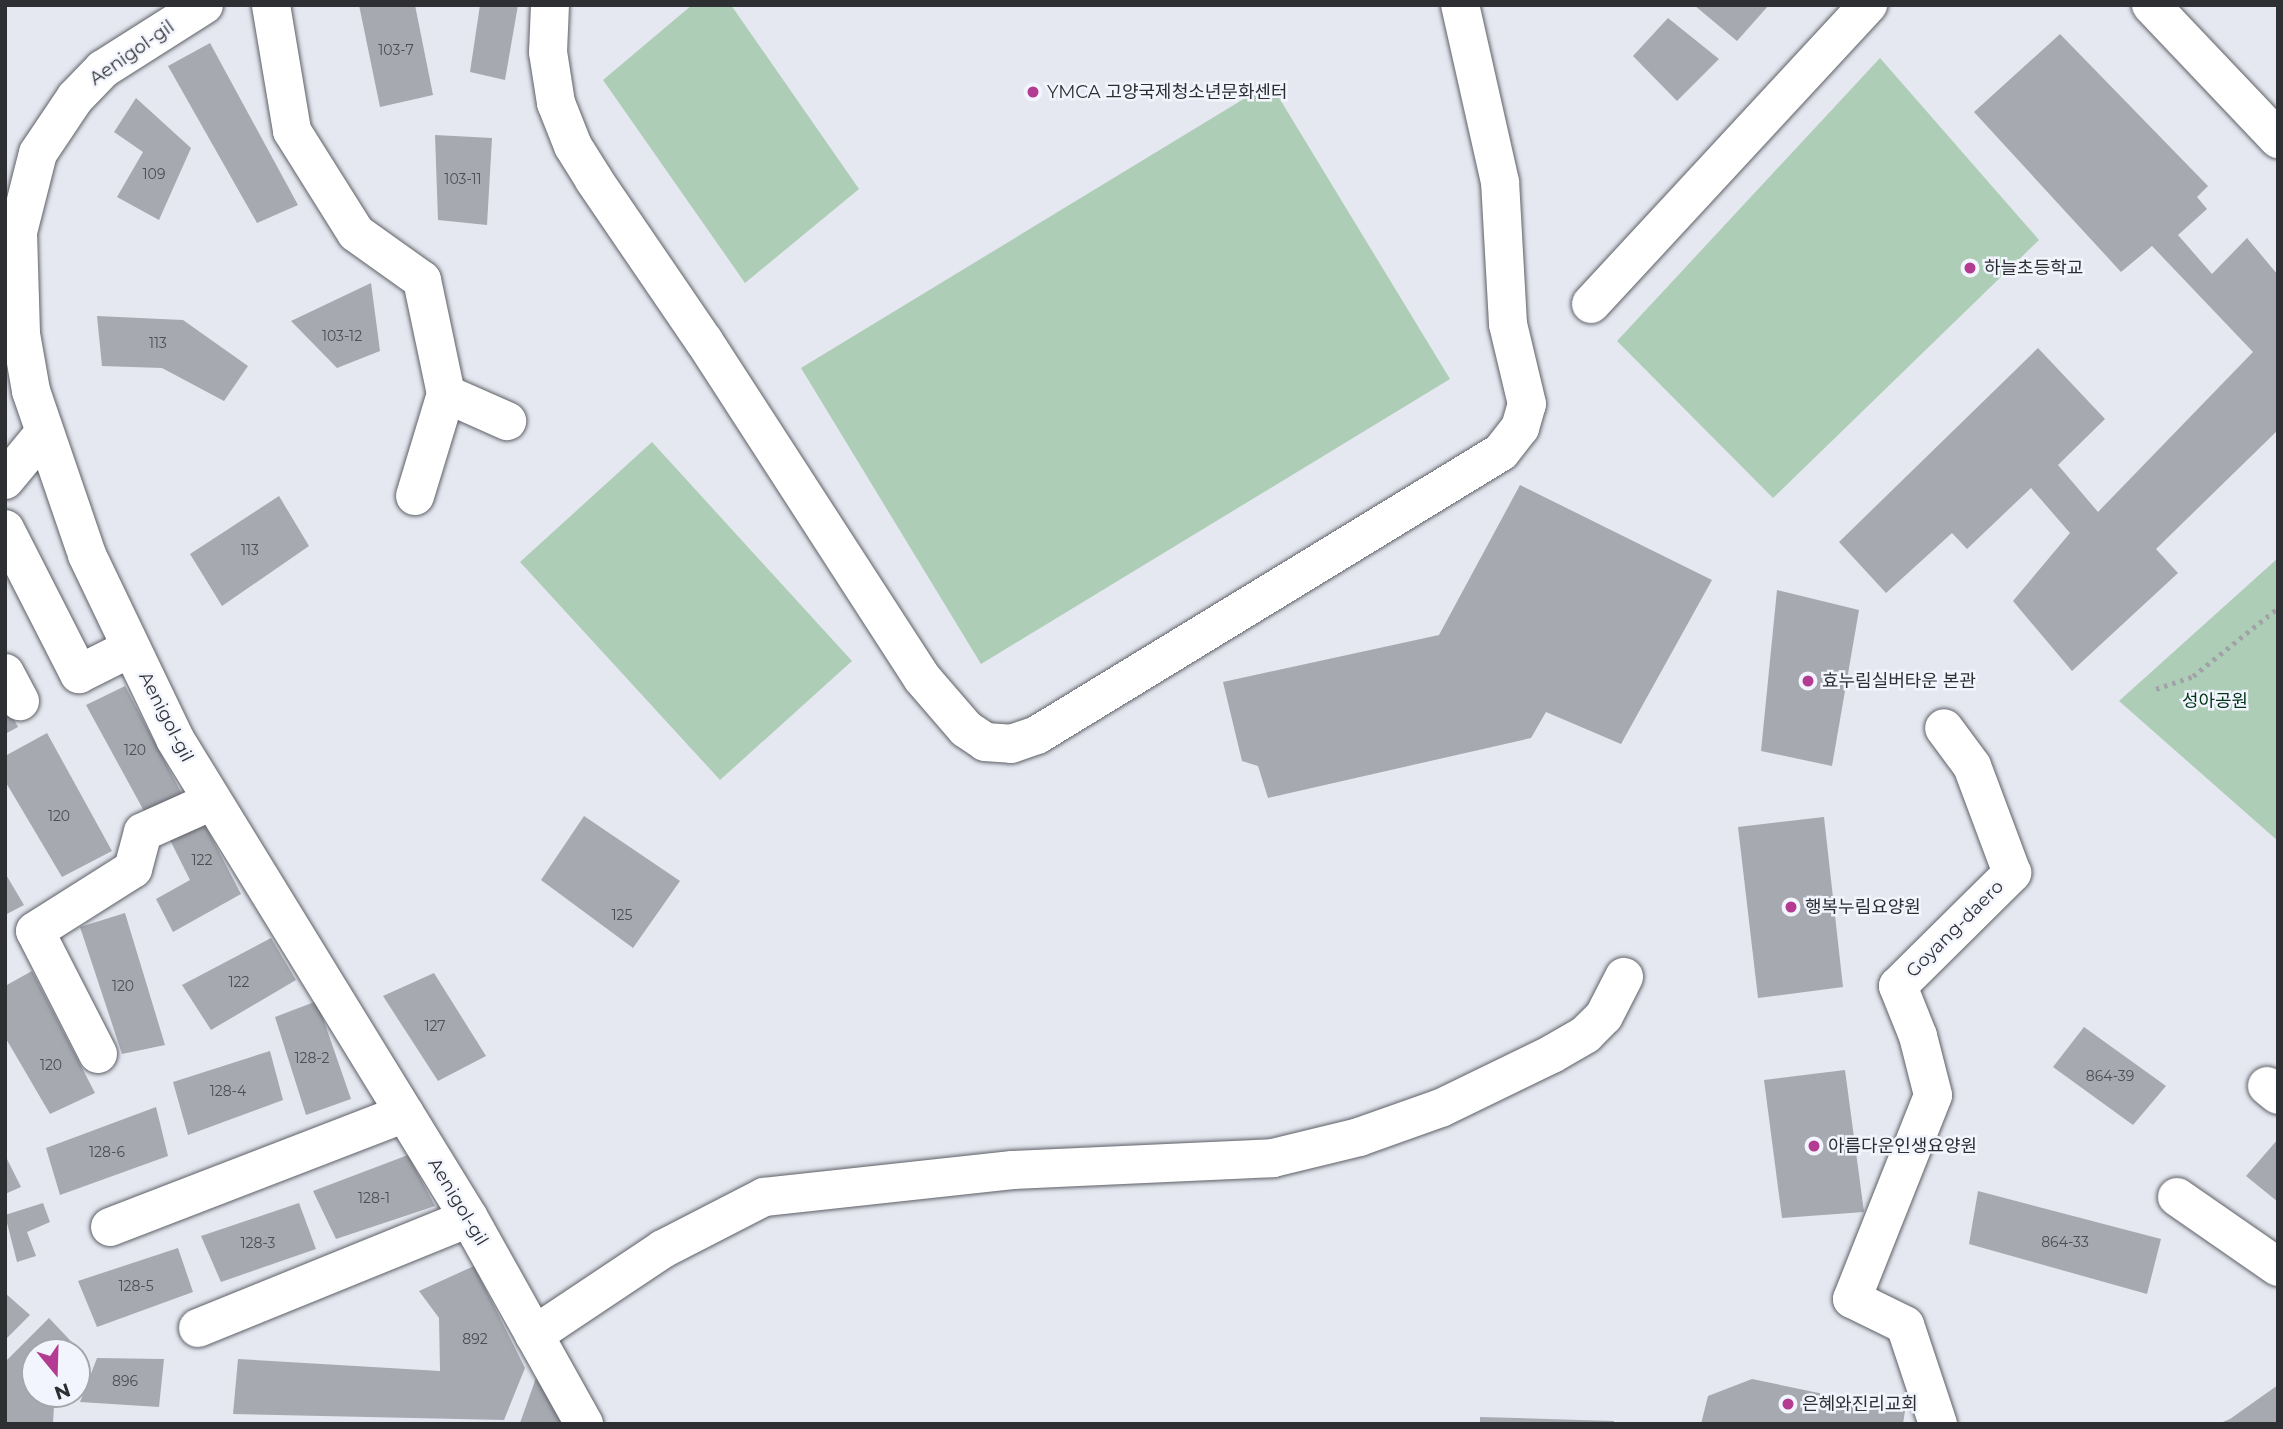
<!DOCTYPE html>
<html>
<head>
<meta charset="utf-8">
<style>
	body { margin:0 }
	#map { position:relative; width:2283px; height:1429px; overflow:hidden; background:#e5e8f0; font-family:Montserrat,"Noto Sans KR",sans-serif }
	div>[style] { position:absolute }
	.green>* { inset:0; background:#aecdb6 }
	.building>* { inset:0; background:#a7a9b1 }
	.path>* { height:4.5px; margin-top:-2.25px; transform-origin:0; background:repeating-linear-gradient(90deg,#a1a3a9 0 3.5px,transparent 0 8.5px) }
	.roads { filter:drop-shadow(0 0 2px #5e6067) drop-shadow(0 0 2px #5e6067) }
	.minor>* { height:38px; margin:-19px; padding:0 19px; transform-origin:19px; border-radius:19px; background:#fff }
	.dots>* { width:19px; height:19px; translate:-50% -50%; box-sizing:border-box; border:4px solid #f3f5fe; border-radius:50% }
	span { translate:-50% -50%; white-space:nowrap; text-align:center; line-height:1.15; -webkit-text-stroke:5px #f3f5fe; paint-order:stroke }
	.number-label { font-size:14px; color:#4c4e52 }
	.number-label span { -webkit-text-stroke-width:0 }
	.street-label { font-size:18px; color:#2e2f32 }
	.poi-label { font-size:18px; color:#2e2f32 }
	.left { translate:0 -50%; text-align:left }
	.park-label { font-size:18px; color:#003618 }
	.frame { position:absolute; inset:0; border:7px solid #2e2f32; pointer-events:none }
	.north { position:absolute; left:21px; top:1338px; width:70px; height:70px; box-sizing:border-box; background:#f3f5fe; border:2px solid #a4a6ac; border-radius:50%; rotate:161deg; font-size:19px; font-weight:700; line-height:28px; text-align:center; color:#2e2f32 }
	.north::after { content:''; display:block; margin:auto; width:24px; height:32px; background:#b33c92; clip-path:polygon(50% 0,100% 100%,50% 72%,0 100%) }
</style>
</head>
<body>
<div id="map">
	<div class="green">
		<div style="clip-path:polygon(692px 5px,731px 5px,859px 189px,745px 283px,603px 80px)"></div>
		<div style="clip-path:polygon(1880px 58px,2039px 240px,1773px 498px,1617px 341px)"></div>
		<div style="clip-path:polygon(1270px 83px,1450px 379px,981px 664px,801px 368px)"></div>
		<div style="clip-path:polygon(652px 442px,852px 661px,720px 780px,520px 562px)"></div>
		<div style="clip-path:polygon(2278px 558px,2278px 841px,2119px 701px)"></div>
	</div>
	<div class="building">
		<div style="clip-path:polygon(359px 5px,415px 5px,433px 95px,380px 107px)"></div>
		<div style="clip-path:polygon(480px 5px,518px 5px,505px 80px,470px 72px)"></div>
		<div style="clip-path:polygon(1694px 5px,1769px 5px,1737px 41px)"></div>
		<div style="clip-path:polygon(1668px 18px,1719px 59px,1677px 101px,1633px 56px)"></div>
		<div style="clip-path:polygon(2060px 34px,2208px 186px,2197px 197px,2207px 209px,2178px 235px,2212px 274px,2247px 238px,2278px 275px,2278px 430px,2156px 549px,2178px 573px,2072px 671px,2013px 601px,2070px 533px,2031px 488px,1967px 549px,1952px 533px,1886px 593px,1839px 542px,2038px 348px,2105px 419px,2058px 465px,2098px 512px,2253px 352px,2152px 246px,2121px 272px,1974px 112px)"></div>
		<div style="clip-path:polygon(210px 43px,298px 205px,257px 223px,168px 66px)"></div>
		<div style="clip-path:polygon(136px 98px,191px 148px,159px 220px,117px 197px,143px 152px,114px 132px)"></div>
		<div style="clip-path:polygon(435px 135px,492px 138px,487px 225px,438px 220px)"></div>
		<div style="clip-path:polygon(371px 283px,380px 351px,337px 368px,291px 321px)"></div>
		<div style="clip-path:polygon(97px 316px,183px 320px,248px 366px,224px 401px,162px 368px,102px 366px)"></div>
		<div style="clip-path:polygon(1520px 485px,1712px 580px,1621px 744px,1546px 712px,1531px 738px,1268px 798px,1258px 766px,1242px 761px,1223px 682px,1439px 635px)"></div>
		<div style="clip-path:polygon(279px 496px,309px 546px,222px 606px,190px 554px)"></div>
		<div style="clip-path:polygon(1777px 590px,1859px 610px,1832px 766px,1761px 751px)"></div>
		<div style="clip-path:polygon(125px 686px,182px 794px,144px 811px,86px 705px)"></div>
		<div style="clip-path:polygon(5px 703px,18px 727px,5px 734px)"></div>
		<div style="clip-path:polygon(47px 733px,112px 851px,62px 877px,5px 781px,5px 756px)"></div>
		<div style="clip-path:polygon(584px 816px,680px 881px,633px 948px,541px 880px)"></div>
		<div style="clip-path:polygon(1824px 817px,1843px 987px,1758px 998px,1738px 827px)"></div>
		<div style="clip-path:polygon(205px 825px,241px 894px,173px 932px,156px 899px,190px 880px,170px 840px)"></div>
		<div style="clip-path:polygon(5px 873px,24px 905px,5px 915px)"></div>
		<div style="clip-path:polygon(125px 913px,165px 1045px,122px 1054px,80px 927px)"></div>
		<div style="clip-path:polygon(271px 938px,296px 980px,211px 1030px,182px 985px)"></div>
		<div style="clip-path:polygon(32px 971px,95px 1093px,50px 1114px,5px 1037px,5px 986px)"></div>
		<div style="clip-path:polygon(434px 973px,486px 1056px,438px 1081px,383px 996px)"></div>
		<div style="clip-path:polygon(317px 1001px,351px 1099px,306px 1115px,275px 1017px)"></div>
		<div style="clip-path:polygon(2084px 1027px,2166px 1086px,2133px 1125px,2053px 1067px)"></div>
		<div style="clip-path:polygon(270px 1051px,283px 1100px,188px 1135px,173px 1082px)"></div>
		<div style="clip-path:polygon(1845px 1070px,1864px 1212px,1782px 1218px,1764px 1080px)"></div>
		<div style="clip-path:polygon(156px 1107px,168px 1156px,60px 1195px,46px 1148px)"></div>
		<div style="clip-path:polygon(2278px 1139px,2278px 1202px,2246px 1176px)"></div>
		<div style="clip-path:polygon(5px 1155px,21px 1187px,5px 1194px)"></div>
		<div style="clip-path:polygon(408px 1155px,435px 1206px,336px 1239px,313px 1191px)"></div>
		<div style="clip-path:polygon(1978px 1191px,2161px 1239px,2147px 1294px,1969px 1244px)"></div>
		<div style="clip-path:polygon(43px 1203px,50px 1222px,27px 1232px,36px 1256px,17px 1262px,5px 1215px)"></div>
		<div style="clip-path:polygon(299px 1203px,316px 1249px,221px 1282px,201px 1236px)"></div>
		<div style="clip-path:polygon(178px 1248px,193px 1292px,97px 1327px,78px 1281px)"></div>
		<div style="clip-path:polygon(474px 1266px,525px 1368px,504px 1420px,233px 1414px,238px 1359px,440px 1371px,439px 1318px,419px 1291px)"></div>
		<div style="clip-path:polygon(5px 1293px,30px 1315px,5px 1340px)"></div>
		<div style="clip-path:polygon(49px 1318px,84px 1355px,77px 1367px,77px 1352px,35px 1352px,35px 1394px,61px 1394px,54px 1405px,53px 1424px,5px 1424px,5px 1362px)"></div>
		<div style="clip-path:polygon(97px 1358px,164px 1359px,159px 1407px,80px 1402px)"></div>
		<div style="clip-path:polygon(536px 1378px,562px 1424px,520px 1423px)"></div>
		<div style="clip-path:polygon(1752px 1379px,1905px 1411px,1903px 1424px,1701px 1424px,1708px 1396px)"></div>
		<div style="clip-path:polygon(2278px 1385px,2278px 1424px,2218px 1424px,2230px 1419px)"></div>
		<div style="clip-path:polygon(1480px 1417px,1614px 1421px,1614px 1424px,1480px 1424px)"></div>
	</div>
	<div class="path">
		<div style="left:2156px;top:689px;width:39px;rotate:-19deg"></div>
		<div style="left:2193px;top:676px;width:109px;rotate:-38.7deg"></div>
	</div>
	<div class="roads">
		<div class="minor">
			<div style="left:204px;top:5px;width:120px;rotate:147.6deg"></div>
			<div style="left:103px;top:69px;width:40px;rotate:134deg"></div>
			<div style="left:75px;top:98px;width:66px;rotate:123.9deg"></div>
			<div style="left:38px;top:153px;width:81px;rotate:104.2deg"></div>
			<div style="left:18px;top:232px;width:102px;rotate:88.3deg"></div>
			<div style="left:21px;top:334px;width:58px;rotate:80deg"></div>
			<div style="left:31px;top:391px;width:173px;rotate:71.1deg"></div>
			<div style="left:87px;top:555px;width:204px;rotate:64.4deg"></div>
			<div style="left:175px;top:739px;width:562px;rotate:58.46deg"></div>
			<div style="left:469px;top:1218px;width:236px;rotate:60.8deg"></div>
			<div style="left:271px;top:5px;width:128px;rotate:80.5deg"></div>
			<div style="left:292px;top:131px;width:120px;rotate:57.9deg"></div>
			<div style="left:356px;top:233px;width:81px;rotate:35.5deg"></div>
			<div style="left:422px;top:280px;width:116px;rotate:78.1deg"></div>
			<div style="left:446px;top:394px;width:67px;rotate:23.9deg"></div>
			<div style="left:550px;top:5px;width:47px;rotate:92.4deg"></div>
			<div style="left:548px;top:52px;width:52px;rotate:81.1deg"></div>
			<div style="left:556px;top:103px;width:46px;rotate:68.4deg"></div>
			<div style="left:573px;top:146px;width:40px;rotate:58deg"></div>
			<div style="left:594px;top:180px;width:195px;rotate:55.7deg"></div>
			<div style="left:704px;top:341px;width:401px;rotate:57.1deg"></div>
			<div style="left:922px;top:678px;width:67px;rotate:49.2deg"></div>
			<div style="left:966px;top:729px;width:23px;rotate:34deg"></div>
			<div style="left:985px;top:742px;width:26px;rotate:4deg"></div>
			<div style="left:1011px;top:744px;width:28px;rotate:-19deg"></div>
			<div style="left:1037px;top:735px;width:543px;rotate:-31.38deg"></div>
			<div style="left:1501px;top:452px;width:31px;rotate:-52deg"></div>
			<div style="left:1520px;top:428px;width:25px;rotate:-74deg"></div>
			<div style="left:1527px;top:404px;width:82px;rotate:-103.4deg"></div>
			<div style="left:1508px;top:324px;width:142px;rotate:-93.2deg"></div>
			<div style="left:1500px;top:182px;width:181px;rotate:-102.7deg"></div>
			<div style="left:2151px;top:5px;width:185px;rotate:46.5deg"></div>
			<div style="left:1591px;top:304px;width:408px;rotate:-47.2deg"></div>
			<div style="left:5px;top:480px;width:60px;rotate:-50.4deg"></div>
			<div style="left:415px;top:496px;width:107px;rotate:-73.1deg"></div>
			<div style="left:5px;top:529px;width:163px;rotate:63deg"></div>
			<div style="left:79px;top:674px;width:58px;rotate:-26.6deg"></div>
			<div style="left:5px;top:673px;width:32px;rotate:62deg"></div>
			<div style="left:98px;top:1054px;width:138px;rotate:-117.1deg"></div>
			<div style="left:35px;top:931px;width:116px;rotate:-32.3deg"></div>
			<div style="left:133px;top:869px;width:38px;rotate:-75deg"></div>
			<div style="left:143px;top:832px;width:76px;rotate:-24.2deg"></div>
			<div style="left:2267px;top:1086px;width:14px;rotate:39deg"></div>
			<div style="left:2177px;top:1197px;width:123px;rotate:34.7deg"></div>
			<div style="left:110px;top:1227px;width:316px;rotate:-21.1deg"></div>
			<div style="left:198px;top:1328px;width:292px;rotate:-22.1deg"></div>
			<div style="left:534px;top:1335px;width:155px;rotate:-33.7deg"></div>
			<div style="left:663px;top:1249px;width:114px;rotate:-27.2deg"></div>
			<div style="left:764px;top:1197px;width:250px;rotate:-6.2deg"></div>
			<div style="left:1013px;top:1170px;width:260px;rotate:-2.6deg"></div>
			<div style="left:1273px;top:1158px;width:89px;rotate:-13.7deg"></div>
			<div style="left:1359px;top:1137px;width:87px;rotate:-19.5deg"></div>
			<div style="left:1441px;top:1108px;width:123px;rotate:-25.9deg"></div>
			<div style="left:1552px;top:1054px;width:39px;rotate:-30deg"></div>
			<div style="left:1586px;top:1034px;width:25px;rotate:-45deg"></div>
			<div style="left:1604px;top:1016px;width:44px;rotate:-62.9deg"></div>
			<div style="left:1938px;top:1424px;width:104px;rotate:-108.4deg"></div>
			<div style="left:1905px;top:1325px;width:59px;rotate:-153.9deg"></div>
			<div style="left:1852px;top:1299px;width:219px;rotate:-68.3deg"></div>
			<div style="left:1933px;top:1095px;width:61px;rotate:-104.3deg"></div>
			<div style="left:1918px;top:1036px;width:54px;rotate:-111.8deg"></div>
			<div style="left:1898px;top:986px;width:161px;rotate:-44.7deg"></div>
			<div style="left:2012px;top:873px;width:114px;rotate:-110.5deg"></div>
			<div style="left:1972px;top:766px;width:47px;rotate:-126.4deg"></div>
		</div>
	</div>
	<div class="dots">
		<div style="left:1033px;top:92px;background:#b33c92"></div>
		<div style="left:1970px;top:268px;background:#b33c92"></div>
		<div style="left:1808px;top:681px;background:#b33c92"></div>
		<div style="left:1791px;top:907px;background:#b33c92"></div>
		<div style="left:1814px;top:1146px;background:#b33c92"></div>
		<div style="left:1788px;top:1404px;background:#b33c92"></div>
	</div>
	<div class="number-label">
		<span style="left:396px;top:50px">103-7</span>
		<span style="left:154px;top:174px">109</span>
		<span style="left:463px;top:179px">103-11</span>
		<span style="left:342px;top:336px">103-12</span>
		<span style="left:158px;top:343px">113</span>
		<span style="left:250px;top:550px">113</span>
		<span style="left:135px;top:750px">120</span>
		<span style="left:59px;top:816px">120</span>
		<span style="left:202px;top:860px">122</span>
		<span style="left:622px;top:915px">125</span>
		<span style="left:239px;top:982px">122</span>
		<span style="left:123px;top:986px">120</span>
		<span style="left:435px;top:1026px">127</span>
		<span style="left:312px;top:1058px">128-2</span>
		<span style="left:51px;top:1065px">120</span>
		<span style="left:2110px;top:1076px">864-39</span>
		<span style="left:228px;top:1091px">128-4</span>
		<span style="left:107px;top:1152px">128-6</span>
		<span style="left:374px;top:1198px">128-1</span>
		<span style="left:2065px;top:1242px">864-33</span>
		<span style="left:258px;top:1243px">128-3</span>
		<span style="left:136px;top:1286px">128-5</span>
		<span style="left:475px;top:1339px">892</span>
		<span style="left:125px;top:1381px">896</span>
	</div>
	<div class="street-label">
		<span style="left:132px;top:53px;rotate:-35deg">Aenigol-gil</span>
		<span style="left:166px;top:717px;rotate:63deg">Aenigol-gil</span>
		<span style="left:1955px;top:929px;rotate:-45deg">Goyang-daero</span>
		<span style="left:458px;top:1202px;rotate:59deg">Aenigol-gil</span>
	</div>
	<div class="poi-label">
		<span class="left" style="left:1047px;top:92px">YMCA 고양국제청소년문화센터</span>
		<span class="left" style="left:1984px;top:268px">하늘초등학교</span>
		<span class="left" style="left:1822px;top:681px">효누림실버타운 본관</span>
		<span class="left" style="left:1805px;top:907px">행복누림요양원</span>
		<span class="left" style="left:1828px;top:1146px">아름다운인생요양원</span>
		<span class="left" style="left:1802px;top:1404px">은혜와진리교회</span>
	</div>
	<div class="park-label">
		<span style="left:2215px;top:701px">성아공원</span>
	</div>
	<div class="frame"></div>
	<div class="north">N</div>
</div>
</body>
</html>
